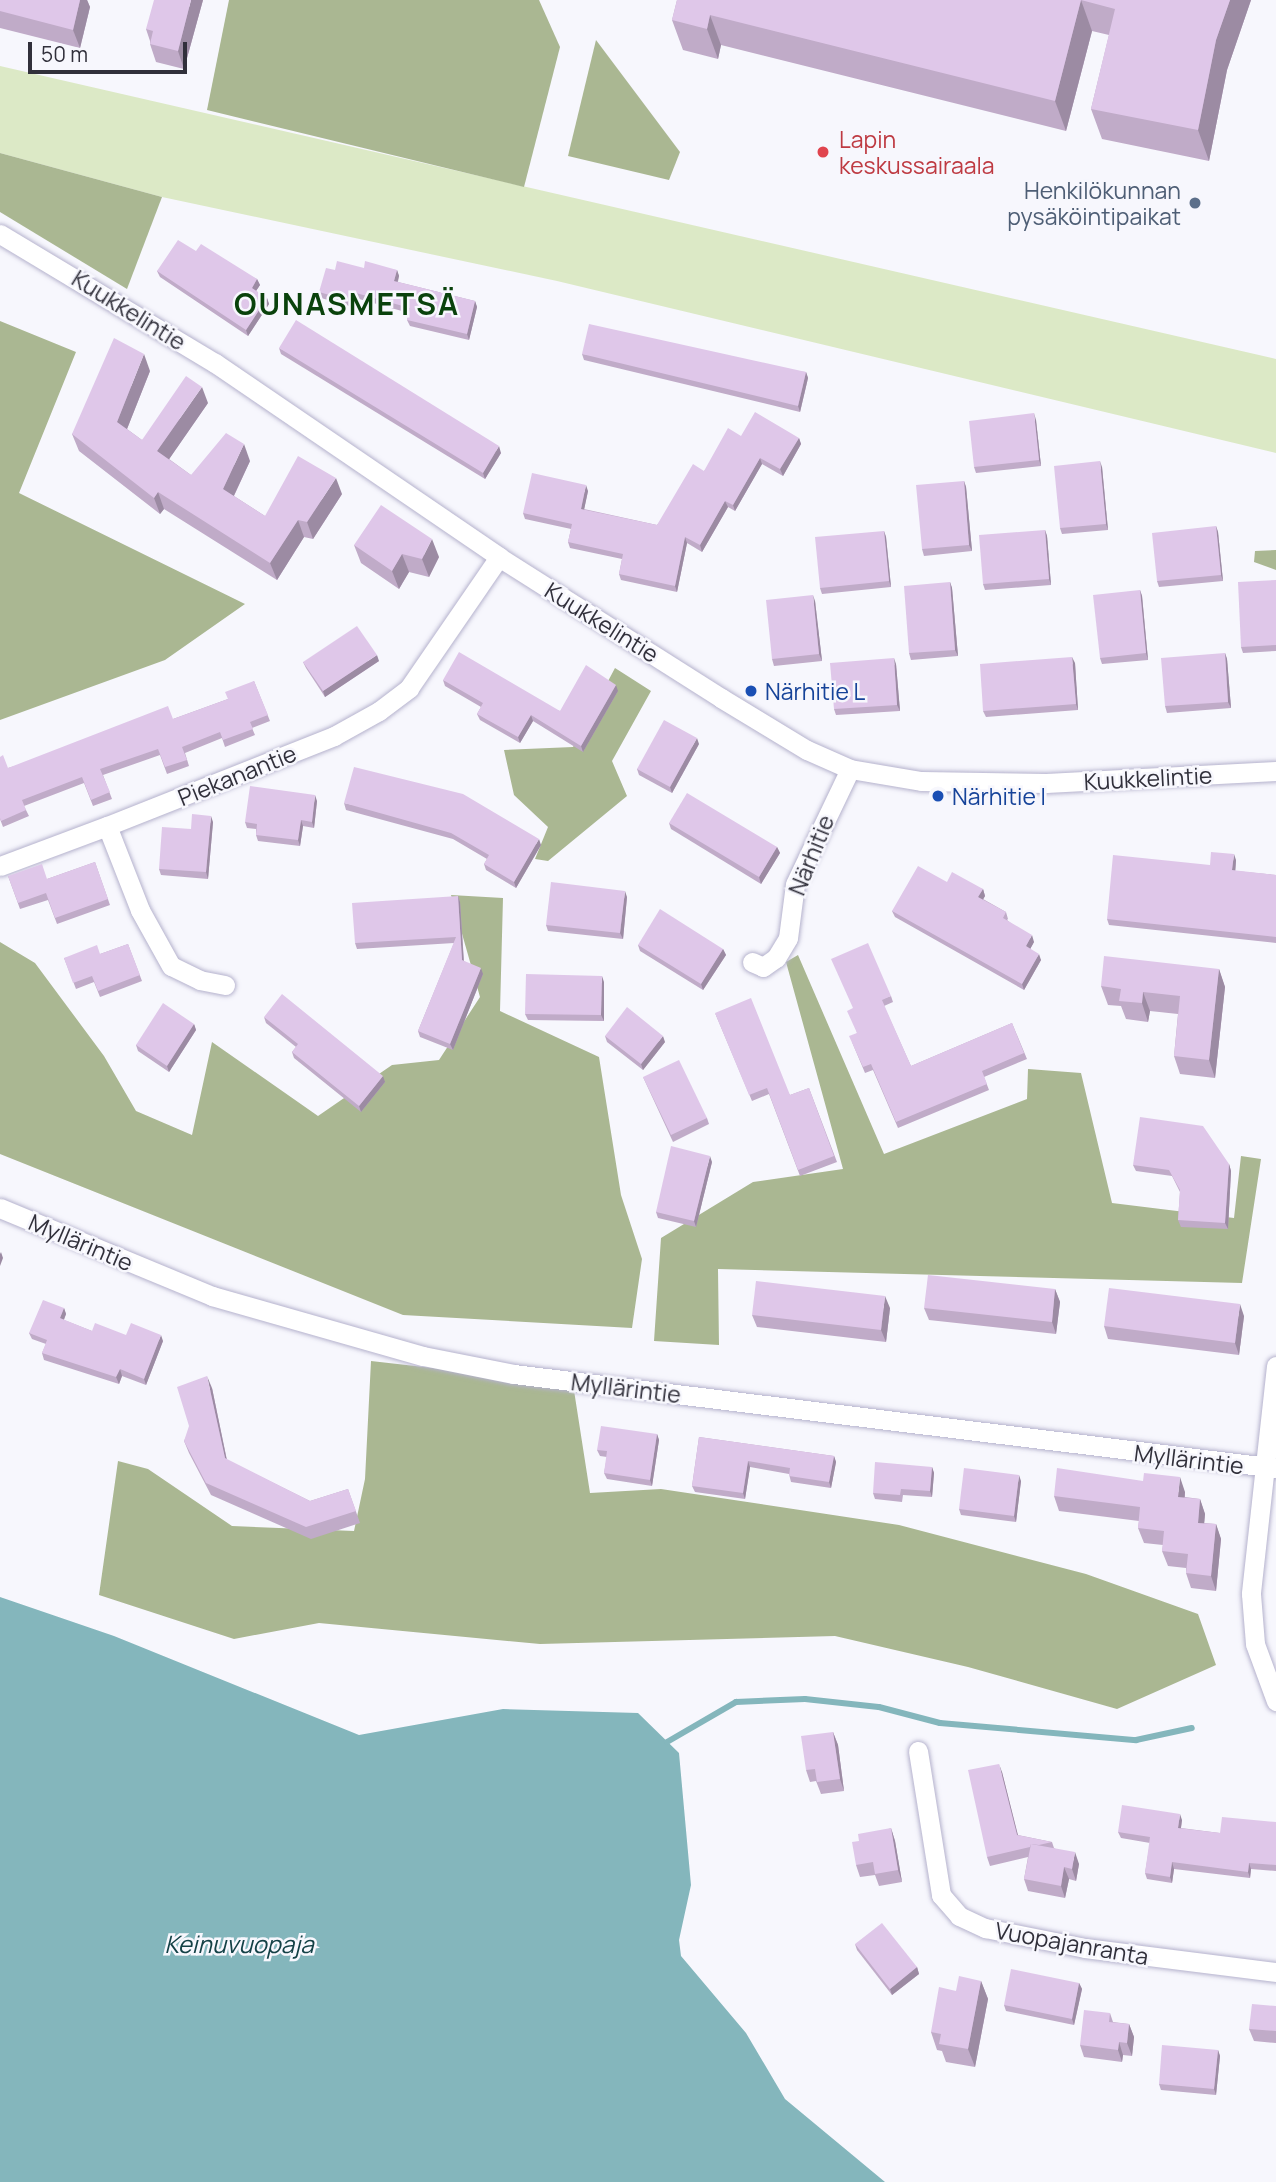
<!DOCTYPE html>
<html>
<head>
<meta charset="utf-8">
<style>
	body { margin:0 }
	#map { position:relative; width:1276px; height:2182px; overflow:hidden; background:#f7f7fd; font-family:Manrope,sans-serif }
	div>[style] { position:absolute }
	.green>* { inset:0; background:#dce9c6 }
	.forest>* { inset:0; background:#aab792 }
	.water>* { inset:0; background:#84b6bc }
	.stream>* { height:6px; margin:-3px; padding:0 3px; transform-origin:3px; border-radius:3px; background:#84b6bc }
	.roads { filter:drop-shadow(0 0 2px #b5b2cd) drop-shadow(0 0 2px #b5b2cd) }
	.minor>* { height:19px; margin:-9.5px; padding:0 9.5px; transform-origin:9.5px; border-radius:9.5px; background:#fff }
	.wall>* { inset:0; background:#c0abc8 }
	.shaded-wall>* { inset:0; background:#9c8ba3 }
	.building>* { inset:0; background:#dfc7e9 }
	.dots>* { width:19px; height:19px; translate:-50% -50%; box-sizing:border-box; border:4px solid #f7f7fd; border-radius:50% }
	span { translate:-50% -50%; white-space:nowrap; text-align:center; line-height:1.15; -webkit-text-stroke:5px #f7f7fd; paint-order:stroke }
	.health-label { font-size:23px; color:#be3a42 }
	.left { translate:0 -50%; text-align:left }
	.service-label { font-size:23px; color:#4e5e75 }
	.right { translate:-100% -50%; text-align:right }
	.street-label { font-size:23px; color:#31303b }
	.transit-label { font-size:23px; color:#164399 }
	.water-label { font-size:24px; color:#134146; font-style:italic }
	.district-label { font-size:30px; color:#0a420c; font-weight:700; letter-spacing:2px }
	.scale { position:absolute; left:28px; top:42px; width:159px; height:32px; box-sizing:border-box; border:4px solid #31303b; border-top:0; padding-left:9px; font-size:21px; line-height:24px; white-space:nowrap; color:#31303b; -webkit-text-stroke:5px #f7f7fd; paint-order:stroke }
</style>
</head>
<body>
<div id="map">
	<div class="green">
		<div style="clip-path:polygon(0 66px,1276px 359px,1276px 453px,557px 281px,162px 197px,0 153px)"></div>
	</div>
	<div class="forest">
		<div style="clip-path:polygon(229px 0,539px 0,560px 47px,524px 187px,207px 110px)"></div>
		<div style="clip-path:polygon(596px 40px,680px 152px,669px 180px,568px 156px)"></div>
		<div style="clip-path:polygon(0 153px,162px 197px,127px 289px,0 212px)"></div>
		<div style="clip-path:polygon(0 321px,76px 352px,19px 493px,245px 604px,165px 660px,0 720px)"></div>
		<div style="clip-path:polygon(1276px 550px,1276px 570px,1254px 562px,1255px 551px)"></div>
		<div style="clip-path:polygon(615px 668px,651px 691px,612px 761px,627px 796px,548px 861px,535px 859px,548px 827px,514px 795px,504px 750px,573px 747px)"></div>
		<div style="clip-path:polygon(451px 895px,503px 898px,500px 1011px,599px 1057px,621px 1195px,642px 1259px,632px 1328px,403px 1315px,0 1154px,0 942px,35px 963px,104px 1056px,136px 1111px,192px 1135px,212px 1042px,318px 1116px,392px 1065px,439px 1060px,480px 997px)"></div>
		<div style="clip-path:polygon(798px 955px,884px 1154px,1027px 1099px,1028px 1069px,1081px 1073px,1112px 1203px,1234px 1218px,1241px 1156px,1261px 1159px,1242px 1283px,718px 1269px,719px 1345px,654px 1341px,661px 1238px,753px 1182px,843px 1169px,786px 962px)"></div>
		<div style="clip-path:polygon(371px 1361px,573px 1384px,590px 1493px,661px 1489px,899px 1525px,1086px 1574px,1198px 1614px,1216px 1665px,1117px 1709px,968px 1667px,835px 1636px,540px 1644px,319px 1623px,234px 1639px,99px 1595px,118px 1461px,148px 1469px,232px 1526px,354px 1531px,365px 1479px)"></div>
	</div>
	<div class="water">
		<div style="clip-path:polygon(0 1597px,114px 1636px,359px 1735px,503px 1709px,638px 1713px,679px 1753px,691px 1885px,679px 1940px,681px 1956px,746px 2033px,785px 2099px,885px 2182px,0 2182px)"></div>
	</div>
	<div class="stream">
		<div style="left:667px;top:1742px;width:80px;rotate:-30.1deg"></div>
		<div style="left:736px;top:1702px;width:69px;rotate:-2.5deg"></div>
		<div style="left:805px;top:1699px;width:74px;rotate:6.2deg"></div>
		<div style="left:879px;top:1707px;width:63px;rotate:14.7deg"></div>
		<div style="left:940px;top:1723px;width:197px;rotate:5deg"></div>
		<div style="left:1136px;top:1740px;width:57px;rotate:-12.1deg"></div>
	</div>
	<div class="roads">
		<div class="minor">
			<div style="left:0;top:234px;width:251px;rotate:31deg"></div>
			<div style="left:215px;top:363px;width:344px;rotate:34.3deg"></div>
			<div style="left:499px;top:557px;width:263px;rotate:32.4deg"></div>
			<div style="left:721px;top:698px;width:100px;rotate:31.2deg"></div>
			<div style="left:807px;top:750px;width:47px;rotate:23.8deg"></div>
			<div style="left:850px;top:769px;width:72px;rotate:9.6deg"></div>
			<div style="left:921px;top:781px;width:125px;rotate:0.9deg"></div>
			<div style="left:1046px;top:783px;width:230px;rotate:-3deg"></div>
			<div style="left:0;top:866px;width:114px;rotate:-20.5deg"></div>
			<div style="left:752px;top:962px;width:12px;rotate:24deg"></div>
			<div style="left:763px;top:967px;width:16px;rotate:-35deg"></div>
			<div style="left:776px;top:958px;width:23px;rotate:-59deg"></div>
			<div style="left:788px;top:938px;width:54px;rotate:-82.6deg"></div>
			<div style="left:795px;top:884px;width:127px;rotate:-64.4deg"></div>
			<div style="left:225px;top:985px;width:25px;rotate:-169deg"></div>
			<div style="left:200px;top:980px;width:32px;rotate:-154deg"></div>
			<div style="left:171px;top:966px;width:64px;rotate:-119deg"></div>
			<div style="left:140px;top:910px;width:90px;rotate:-111.4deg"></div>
			<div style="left:107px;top:826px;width:244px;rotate:-21.6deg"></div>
			<div style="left:334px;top:736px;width:51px;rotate:-29.1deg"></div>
			<div style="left:379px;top:711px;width:38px;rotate:-37deg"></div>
			<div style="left:409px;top:688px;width:159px;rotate:-55.5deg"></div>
			<div style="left:0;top:1208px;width:230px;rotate:22.5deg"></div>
			<div style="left:212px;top:1296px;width:219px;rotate:15.9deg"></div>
			<div style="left:423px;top:1356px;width:93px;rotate:11.2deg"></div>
			<div style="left:514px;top:1374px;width:768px;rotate:7.03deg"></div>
			<div style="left:1276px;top:1366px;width:229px;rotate:96.3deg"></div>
			<div style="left:1251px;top:1594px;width:50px;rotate:85.4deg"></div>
			<div style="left:1255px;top:1644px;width:61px;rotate:69.8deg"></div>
			<div style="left:918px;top:1751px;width:146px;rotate:80.9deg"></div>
			<div style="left:941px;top:1895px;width:28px;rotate:49deg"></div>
			<div style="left:959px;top:1916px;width:29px;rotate:25deg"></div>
			<div style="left:985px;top:1928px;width:102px;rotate:11.3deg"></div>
			<div style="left:1085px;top:1948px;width:193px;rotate:7.2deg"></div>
		</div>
	</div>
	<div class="wall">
		<div style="clip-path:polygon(0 0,87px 0,90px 7px,80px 48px,0 28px)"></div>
		<div style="clip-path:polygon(203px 0,184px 69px,156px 62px,150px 44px,150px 41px,146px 29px)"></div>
		<div style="clip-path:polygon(677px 0,1251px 0,1227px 70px,1209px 161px,1102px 139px,1091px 109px,1109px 35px,1092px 31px,1066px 131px,721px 45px,718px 59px,683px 50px,672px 20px)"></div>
		<div style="clip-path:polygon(196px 251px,257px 279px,260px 285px,256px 291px,267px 298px,269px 304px,248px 336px,160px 277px,157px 271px)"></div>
		<div style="clip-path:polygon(364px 268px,397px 270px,399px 276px,398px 282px,475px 301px,477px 307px,469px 340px,410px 326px,407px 320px,409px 313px,359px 299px,356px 308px,321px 298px,319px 292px,335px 270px)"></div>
		<div style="clip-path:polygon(279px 348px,501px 453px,485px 479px,281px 354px)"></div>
		<div style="clip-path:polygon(582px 354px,806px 372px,808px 378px,800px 412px,584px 360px)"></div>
		<div style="clip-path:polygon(150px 371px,127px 429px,142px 440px,208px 403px,169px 459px,191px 475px,250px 461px,234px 496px,265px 516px,342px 494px,313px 539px,304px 537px,277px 580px,164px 509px,160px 514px,79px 451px,72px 434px)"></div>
		<div style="clip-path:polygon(1036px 420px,1041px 466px,976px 473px,974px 467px)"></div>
		<div style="clip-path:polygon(741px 436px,799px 438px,801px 444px,783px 476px,762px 464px,735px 511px,728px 507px,702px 552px,687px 543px,677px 592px,621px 580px,619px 574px,622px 559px,570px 548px,568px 542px,571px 529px,525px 519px,523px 513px,588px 491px,584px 509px,657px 525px,704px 471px)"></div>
		<div style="clip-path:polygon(1102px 467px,1108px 530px,1062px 534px,1060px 528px)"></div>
		<div style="clip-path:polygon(964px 481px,966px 487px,972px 551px,924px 556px,922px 549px)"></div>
		<div style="clip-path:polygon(1216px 526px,1218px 532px,1223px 581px,1159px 587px,1157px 581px)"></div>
		<div style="clip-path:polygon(1045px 530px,1047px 536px,1051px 585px,985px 590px,983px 584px)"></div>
		<div style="clip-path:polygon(884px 531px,886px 537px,891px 587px,822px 594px,820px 588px)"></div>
		<div style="clip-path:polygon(354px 545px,439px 557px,429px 577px,409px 572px,399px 589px,361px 563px)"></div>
		<div style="clip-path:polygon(1276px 580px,1276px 651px,1243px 653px,1241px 647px)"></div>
		<div style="clip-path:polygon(950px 582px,952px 588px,958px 656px,911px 660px,909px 653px)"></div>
		<div style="clip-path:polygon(1140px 590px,1142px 596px,1148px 660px,1102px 664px,1100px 658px)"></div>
		<div style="clip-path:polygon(815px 601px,822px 661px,774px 666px,772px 659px)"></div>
		<div style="clip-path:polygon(1225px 653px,1227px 659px,1231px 708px,1167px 713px,1165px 706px)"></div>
		<div style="clip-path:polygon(379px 661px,325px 697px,306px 668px,303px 662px)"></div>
		<div style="clip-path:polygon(1075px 663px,1078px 710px,986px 717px,983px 711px)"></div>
		<div style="clip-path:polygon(896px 664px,900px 711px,836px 715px,834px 709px)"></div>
		<div style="clip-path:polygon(443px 680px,560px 711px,618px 691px,583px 752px,533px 721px,520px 743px,480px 720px,477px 714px,481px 707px,445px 686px)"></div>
		<div style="clip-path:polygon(254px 681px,270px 721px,252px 728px,255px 735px,225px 747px,222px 738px,185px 753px,189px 766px,167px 774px,160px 755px,103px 775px,112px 799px,93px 806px,84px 783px,24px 806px,29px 816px,3px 827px,0 819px,8px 768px,173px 719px,228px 699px)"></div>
		<div style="clip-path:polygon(699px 744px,672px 793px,639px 775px,637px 769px)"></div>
		<div style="clip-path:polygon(317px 801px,314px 828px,303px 826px,300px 846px,258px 841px,256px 835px,256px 829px,247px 828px,245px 822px)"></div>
		<div style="clip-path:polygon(344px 803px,541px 845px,516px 888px,486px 870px,484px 864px,487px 859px,453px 839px,346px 810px)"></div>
		<div style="clip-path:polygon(213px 822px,208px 879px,161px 875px,159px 869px,191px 829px)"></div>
		<div style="clip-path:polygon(669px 823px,777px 847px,780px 853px,761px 884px,671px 829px)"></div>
		<div style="clip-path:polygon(1236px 860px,1235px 871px,1276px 875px,1276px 943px,1109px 925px,1107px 919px,1210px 865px)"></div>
		<div style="clip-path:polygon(95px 862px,110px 905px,57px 924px,48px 900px,20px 909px,8px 876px,47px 879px)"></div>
		<div style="clip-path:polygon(947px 882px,983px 889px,985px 896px,983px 899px,1006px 912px,1008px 919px,1007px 920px,1034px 942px,1030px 949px,1041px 960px,1024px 990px,895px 917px,892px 911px)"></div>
		<div style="clip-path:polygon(458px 896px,460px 902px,464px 961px,483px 974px,453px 1050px,420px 1037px,418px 1031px,454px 943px,357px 949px,355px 943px)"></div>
		<div style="clip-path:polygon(627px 897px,623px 939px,548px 931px,546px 925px)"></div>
		<div style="clip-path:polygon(128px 944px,142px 981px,100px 997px,94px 982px,76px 989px,64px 958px,100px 954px)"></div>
		<div style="clip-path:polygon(638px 945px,723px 949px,726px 955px,703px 990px,640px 951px)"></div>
		<div style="clip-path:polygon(1219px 969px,1225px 987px,1215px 1078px,1180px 1074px,1174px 1056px,1178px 1014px,1150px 1011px,1148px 1022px,1126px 1019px,1121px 1006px,1108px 1005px,1101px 986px)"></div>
		<div style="clip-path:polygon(604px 982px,604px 1021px,528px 1020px,525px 1014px)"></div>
		<div style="clip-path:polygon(891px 996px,893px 1002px,884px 1006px,911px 1066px,1012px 1023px,1027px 1059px,984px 1077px,989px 1090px,898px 1128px,873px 1070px,865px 1073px,852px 1042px,857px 1033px,853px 1008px)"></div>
		<div style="clip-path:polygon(715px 1013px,790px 1095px,809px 1088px,837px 1162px,800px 1176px,769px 1094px,752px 1101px)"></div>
		<div style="clip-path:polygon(264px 1017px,385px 1082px,361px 1112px,294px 1058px,292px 1052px,296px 1047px,266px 1023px)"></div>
		<div style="clip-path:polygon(194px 1024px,196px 1030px,169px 1072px,138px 1051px,136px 1045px)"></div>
		<div style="clip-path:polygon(605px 1036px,665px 1042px,643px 1070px,607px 1042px)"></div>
		<div style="clip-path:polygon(643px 1077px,707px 1118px,709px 1124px,673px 1142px)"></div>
		<div style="clip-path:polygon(712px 1162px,696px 1227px,658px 1218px,656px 1212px)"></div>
		<div style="clip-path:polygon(1229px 1164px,1231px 1171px,1228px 1229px,1181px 1227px,1178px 1220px,1180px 1192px,1172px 1176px,1136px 1171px,1133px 1165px)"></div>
		<div style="clip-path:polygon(1055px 1289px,1060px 1302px,1056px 1334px,929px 1320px,924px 1308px)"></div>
		<div style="clip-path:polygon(64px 1308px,66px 1314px,64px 1320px,92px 1331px,163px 1341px,146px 1385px,122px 1376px,119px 1384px,44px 1360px,42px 1353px,46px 1344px,32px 1339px,29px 1333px)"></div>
		<div style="clip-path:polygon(890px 1308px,886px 1342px,757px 1327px,752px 1315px)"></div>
		<div style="clip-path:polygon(1244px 1316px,1239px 1355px,1108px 1339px,1104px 1326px)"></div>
		<div style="clip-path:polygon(212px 1388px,227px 1460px,310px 1501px,348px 1489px,360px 1523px,311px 1539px,211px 1495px,189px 1453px,184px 1441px)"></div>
		<div style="clip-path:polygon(657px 1434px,659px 1440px,652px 1486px,607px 1479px,604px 1473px,607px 1457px,600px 1456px,597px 1450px)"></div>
		<div style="clip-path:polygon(699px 1437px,834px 1456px,836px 1462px,831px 1488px,791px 1482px,789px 1474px,750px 1467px,745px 1499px,695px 1492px,692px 1486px)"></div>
		<div style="clip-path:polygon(932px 1467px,934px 1473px,932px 1497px,903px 1495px,902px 1502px,875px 1499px,873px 1493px)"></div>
		<div style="clip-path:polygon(1021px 1481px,1016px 1522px,961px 1515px,959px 1509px)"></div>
		<div style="clip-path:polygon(1185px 1492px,1185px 1497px,1200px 1499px,1205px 1514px,1204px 1523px,1216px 1524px,1221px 1539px,1216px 1591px,1191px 1588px,1186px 1573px,1186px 1568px,1168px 1566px,1162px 1551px,1163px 1545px,1144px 1543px,1138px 1528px,1139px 1521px,1059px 1511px,1054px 1496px)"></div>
		<div style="clip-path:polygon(833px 1732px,838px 1745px,844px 1791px,821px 1794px,816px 1781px,810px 1782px,806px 1770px)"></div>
		<div style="clip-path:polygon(1002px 1772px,1018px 1835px,1052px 1842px,1054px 1848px,1079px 1864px,1076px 1881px,1069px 1879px,1065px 1898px,1028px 1891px,1024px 1879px,1028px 1857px,990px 1866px,987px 1857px)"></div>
		<div style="clip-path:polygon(1182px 1820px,1181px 1828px,1220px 1833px,1276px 1822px,1276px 1871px,1251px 1869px,1250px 1878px,1174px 1869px,1172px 1883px,1147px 1879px,1145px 1873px,1150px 1843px,1121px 1838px,1118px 1832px)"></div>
		<div style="clip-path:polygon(891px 1828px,895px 1841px,902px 1882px,879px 1886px,875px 1875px,860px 1877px,856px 1865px,859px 1841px)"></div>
		<div style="clip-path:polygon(855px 1944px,917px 1967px,919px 1974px,892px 1995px,857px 1950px)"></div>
		<div style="clip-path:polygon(981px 1981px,988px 1999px,975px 2067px,946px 2062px,942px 2051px,937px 2050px,931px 2032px,956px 1991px)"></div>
		<div style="clip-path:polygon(1079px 1983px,1082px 1989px,1074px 2025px,1006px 2011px,1004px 2005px)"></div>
		<div style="clip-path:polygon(1276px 2006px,1276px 2043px,1254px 2041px,1249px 2029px)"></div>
		<div style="clip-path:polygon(1110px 2013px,1113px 2022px,1129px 2024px,1134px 2037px,1132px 2056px,1123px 2055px,1122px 2062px,1084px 2057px,1080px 2045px)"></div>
		<div style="clip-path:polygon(1218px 2050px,1220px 2056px,1216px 2095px,1161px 2090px,1159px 2084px)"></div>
	</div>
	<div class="shaded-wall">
		<div style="clip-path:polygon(80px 0,87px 0,90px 7px,80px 48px,73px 30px)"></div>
		<div style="clip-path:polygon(191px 0,203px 0,184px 69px,178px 51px)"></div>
		<div style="clip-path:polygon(1081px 0,1092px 31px,1066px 131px,1055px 101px)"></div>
		<div style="clip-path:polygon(1230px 0,1251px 0,1227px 70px,1209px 161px,1198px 130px,1216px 40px)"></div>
		<div style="clip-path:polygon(710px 15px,721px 45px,718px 59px,707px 29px)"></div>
		<div style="clip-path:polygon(397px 270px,399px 276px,396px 287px,394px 281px)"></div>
		<div style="clip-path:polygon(257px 279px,260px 285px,254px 294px,252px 288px)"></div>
		<div style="clip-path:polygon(356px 293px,359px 299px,356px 308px,354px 302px)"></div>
		<div style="clip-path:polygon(267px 298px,269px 304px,248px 336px,246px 330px)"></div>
		<div style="clip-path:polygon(475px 301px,477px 307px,469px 340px,467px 334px)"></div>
		<div style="clip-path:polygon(144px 354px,150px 371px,123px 439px,117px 422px)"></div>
		<div style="clip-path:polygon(806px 372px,808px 378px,800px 412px,798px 406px)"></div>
		<div style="clip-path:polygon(202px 387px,208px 403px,163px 468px,157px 451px)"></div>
		<div style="clip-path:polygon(1034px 413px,1036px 420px,1041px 466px,1039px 460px)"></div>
		<div style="clip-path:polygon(799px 438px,801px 444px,783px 476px,780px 469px)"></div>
		<div style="clip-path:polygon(244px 444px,250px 461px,229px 506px,223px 489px)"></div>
		<div style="clip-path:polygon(499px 446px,501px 453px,485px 479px,483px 473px)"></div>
		<div style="clip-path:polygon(760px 458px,762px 464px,735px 511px,733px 505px)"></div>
		<div style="clip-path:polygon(1100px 461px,1102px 467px,1108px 530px,1106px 524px)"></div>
		<div style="clip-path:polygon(336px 478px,342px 494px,313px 539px,307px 522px)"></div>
		<div style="clip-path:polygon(964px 481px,966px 487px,972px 551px,969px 545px)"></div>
		<div style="clip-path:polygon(586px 485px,588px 491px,583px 515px,581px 509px)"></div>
		<div style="clip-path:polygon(158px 492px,164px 509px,160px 514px,154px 498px)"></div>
		<div style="clip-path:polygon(725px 501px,728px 507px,702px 552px,700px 545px)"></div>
		<div style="clip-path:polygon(298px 520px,304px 537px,277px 580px,270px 563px)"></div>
		<div style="clip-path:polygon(1216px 526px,1218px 532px,1223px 581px,1221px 575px)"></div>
		<div style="clip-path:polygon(1045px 530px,1047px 536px,1051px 585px,1049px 579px)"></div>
		<div style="clip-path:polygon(884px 531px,886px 537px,891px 587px,889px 581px)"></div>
		<div style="clip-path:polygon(685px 537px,687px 543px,677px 592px,675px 586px)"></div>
		<div style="clip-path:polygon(432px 539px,439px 557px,429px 577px,422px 559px)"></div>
		<div style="clip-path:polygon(402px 554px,409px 572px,399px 589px,392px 571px)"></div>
		<div style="clip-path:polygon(950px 582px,952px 588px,958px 656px,955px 650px)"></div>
		<div style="clip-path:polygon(1140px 590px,1142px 596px,1148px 660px,1146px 653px)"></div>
		<div style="clip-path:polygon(813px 595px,815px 601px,822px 661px,819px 654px)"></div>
		<div style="clip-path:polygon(1225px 653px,1227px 659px,1231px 708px,1228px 702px)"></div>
		<div style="clip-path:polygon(377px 655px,379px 661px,325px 697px,323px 691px)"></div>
		<div style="clip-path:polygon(1072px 657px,1075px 663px,1078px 710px,1076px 704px)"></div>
		<div style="clip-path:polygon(894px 658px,896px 664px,900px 711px,897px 705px)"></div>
		<div style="clip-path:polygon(616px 685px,618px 691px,583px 752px,581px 746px)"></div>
		<div style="clip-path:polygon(531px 715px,533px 721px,520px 743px,518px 737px)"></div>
		<div style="clip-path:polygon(697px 738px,699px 744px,672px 793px,670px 787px)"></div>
		<div style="clip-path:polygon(315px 795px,317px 801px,314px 828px,312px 822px)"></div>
		<div style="clip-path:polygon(211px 816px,213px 822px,208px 879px,206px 872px)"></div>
		<div style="clip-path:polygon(301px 820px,303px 826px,300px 846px,298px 840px)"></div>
		<div style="clip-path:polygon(539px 839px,541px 845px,516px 888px,514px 882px)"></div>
		<div style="clip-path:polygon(777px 847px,780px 853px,761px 884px,759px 877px)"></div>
		<div style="clip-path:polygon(1234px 854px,1236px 860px,1235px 876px,1232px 870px)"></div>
		<div style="clip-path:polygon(983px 889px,985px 896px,981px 903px,978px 897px)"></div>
		<div style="clip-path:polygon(625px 891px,627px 897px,623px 939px,620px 933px)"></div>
		<div style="clip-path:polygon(458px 896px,460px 902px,464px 966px,462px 960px)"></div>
		<div style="clip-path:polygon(1032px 935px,1034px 942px,1028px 953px,1026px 946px)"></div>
		<div style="clip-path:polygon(723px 949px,726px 955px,703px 990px,701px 984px)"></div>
		<div style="clip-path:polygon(1039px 954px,1041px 960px,1024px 990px,1022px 984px)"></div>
		<div style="clip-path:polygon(481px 968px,483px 974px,453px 1050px,450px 1044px)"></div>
		<div style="clip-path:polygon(1219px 969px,1225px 987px,1215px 1078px,1209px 1060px)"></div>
		<div style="clip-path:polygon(602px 976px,604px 982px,604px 1021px,601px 1015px)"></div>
		<div style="clip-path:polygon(1143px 992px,1150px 1011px,1148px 1022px,1142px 1003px)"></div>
		<div style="clip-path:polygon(194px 1024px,196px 1030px,169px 1072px,167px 1066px)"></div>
		<div style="clip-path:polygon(663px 1036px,665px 1042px,643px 1070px,641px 1064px)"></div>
		<div style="clip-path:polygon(383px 1076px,385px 1082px,361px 1112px,359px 1106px)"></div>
		<div style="clip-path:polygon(710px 1156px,712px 1162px,696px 1227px,694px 1221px)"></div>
		<div style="clip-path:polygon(1229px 1164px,1231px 1171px,1228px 1229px,1225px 1223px)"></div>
		<div style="clip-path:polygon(1px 1252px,3px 1258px,0 1266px,0 1254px)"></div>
		<div style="clip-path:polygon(1055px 1289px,1060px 1302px,1056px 1334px,1052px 1322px)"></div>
		<div style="clip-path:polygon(885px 1296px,890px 1308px,886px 1342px,881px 1330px)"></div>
		<div style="clip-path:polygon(1240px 1304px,1244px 1316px,1239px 1355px,1235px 1343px)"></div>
		<div style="clip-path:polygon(64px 1308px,66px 1314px,62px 1324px,60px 1318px)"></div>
		<div style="clip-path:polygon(161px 1335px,163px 1341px,146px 1385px,144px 1379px)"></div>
		<div style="clip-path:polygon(120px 1369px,122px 1376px,119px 1384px,116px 1377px)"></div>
		<div style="clip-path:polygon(207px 1376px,212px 1388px,229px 1471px,225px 1458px)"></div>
		<div style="clip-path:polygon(657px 1434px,659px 1440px,652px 1486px,650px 1480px)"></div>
		<div style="clip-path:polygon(834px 1456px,836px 1462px,831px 1488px,829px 1482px)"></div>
		<div style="clip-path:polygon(748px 1461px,750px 1467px,745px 1499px,743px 1493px)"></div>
		<div style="clip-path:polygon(932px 1467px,934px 1473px,932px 1497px,930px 1491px)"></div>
		<div style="clip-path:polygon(1019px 1475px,1021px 1481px,1016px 1522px,1014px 1516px)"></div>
		<div style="clip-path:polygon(1180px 1477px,1185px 1492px,1183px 1512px,1178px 1497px)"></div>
		<div style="clip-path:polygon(1200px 1499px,1205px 1514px,1203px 1538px,1198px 1523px)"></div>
		<div style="clip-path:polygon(1216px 1524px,1221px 1539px,1216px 1591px,1211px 1576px)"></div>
		<div style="clip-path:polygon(833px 1732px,838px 1745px,844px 1791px,840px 1779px)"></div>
		<div style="clip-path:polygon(999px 1764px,1002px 1772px,1020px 1844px,1017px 1835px)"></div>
		<div style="clip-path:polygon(1180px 1814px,1182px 1820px,1180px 1834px,1178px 1828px)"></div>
		<div style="clip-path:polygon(891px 1828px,895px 1841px,902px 1882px,898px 1870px)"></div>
		<div style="clip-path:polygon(1075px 1852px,1079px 1864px,1076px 1881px,1072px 1869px)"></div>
		<div style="clip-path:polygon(1172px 1862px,1174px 1869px,1172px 1883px,1170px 1877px)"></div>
		<div style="clip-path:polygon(1249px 1863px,1251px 1869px,1250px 1878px,1248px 1872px)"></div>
		<div style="clip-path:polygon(1064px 1867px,1069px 1879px,1065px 1898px,1061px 1886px)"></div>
		<div style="clip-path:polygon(917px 1967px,919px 1974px,892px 1995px,890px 1989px)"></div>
		<div style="clip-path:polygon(981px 1981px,988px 1999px,975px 2067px,968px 2049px)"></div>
		<div style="clip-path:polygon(1079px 1983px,1082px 1989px,1074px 2025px,1072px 2019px)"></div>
		<div style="clip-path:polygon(1129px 2024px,1134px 2037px,1132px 2056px,1127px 2043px)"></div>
		<div style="clip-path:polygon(1119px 2042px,1123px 2055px,1122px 2062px,1118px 2050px)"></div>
		<div style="clip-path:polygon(1218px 2050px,1220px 2056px,1216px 2095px,1214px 2089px)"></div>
	</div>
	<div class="building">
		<div style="clip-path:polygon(0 0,80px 0,73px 30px,0 11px)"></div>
		<div style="clip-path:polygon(154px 0,191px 0,178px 51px,150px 44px,153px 31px,146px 29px)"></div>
		<div style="clip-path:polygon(677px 0,1230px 0,1216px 40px,1198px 130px,1091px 109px,1115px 9px,1081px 0,1055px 101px,710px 15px,707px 29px,672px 20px)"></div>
		<div style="clip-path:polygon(178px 240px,196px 251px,201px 244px,257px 279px,252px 288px,267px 298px,246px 330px,157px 271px)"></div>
		<div style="clip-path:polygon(337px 261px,364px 268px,365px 261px,397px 270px,394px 281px,475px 301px,467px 334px,407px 320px,410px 308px,356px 293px,354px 302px,319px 292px,326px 268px,335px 270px)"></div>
		<div style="clip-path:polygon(296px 320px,499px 446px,483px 473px,279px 348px)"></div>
		<div style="clip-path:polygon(589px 324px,806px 372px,798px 406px,582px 354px)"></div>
		<div style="clip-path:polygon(114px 338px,144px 354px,117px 422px,142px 440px,186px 376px,202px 387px,157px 451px,191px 475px,226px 433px,244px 444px,223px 489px,265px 516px,298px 456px,336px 478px,307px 522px,298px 520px,270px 563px,158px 492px,154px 498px,72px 434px)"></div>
		<div style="clip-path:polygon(755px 412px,799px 438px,780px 469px,760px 458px,733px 505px,725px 501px,700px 545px,685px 537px,675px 586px,619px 574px,623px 554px,568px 542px,572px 524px,523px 513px,532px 473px,586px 485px,581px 509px,657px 525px,693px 464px,704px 471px,728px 428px,741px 436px)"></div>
		<div style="clip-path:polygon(1034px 413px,1039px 460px,974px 467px,969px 421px)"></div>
		<div style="clip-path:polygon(1100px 461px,1106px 524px,1060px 528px,1054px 466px)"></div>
		<div style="clip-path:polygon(964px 481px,969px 545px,922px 549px,916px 485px)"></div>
		<div style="clip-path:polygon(381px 505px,432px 539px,422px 559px,402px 554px,392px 571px,354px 545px)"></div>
		<div style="clip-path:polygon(1216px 526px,1221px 575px,1157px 581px,1152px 533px)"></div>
		<div style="clip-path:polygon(1045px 530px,1049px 579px,983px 584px,979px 535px)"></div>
		<div style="clip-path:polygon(884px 531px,889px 581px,820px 588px,815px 537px)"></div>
		<div style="clip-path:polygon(1276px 580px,1276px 645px,1241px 647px,1238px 582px)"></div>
		<div style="clip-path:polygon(950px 582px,955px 650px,909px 653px,904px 586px)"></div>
		<div style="clip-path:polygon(1140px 590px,1146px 653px,1100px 658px,1093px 595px)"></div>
		<div style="clip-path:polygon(813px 595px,819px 654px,772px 659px,766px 600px)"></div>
		<div style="clip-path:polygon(357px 626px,377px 655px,323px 691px,303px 662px)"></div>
		<div style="clip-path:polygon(459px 652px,560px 711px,586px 665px,616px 685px,581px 746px,531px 715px,518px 737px,477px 714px,483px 703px,443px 680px)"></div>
		<div style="clip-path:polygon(1225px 653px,1228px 702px,1165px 706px,1161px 658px)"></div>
		<div style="clip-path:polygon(1072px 657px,1076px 704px,983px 711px,980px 664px)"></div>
		<div style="clip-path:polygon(894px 658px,897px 705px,834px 709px,830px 663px)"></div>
		<div style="clip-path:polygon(254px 681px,268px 715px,250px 722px,253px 729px,223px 740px,220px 732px,182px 747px,187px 760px,165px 767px,158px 749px,100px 769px,110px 792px,91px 800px,82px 777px,22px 800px,26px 810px,1px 821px,0 818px,0 757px,3px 755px,8px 768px,168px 706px,173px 719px,228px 699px,225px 692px)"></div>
		<div style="clip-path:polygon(664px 720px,697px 738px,670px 787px,637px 769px)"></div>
		<div style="clip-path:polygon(354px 767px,463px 794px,539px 839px,514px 882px,484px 864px,489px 855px,451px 833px,344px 803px)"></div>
		<div style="clip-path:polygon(250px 786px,315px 795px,312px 822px,301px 820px,298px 840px,256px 835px,257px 824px,245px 822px)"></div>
		<div style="clip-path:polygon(687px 793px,777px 847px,759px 877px,669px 823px)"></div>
		<div style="clip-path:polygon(192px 814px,211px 816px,206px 872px,159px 869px,162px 827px,191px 829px)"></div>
		<div style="clip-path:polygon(1211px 852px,1234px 854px,1232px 870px,1276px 875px,1276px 937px,1107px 919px,1113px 855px,1210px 865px)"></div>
		<div style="clip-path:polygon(95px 862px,108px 899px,55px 918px,46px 893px,18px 903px,8px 876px,42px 864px,47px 879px)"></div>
		<div style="clip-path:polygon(918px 866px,947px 882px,952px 872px,983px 889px,978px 897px,1006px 912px,1003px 918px,1032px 935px,1026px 946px,1039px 954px,1022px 984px,892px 911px)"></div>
		<div style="clip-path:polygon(551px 882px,625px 891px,620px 933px,546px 925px)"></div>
		<div style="clip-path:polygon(458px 896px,462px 960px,481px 968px,450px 1044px,418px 1031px,456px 937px,355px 943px,352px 903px)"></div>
		<div style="clip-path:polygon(660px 909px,723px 949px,701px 984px,638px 945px)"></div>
		<div style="clip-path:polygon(868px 943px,891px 996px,882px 1000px,911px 1066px,1012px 1023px,1024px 1053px,982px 1071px,987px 1084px,896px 1122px,871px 1064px,863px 1067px,849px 1036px,857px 1033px,847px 1011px,853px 1008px,831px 959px)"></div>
		<div style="clip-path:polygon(128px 944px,140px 975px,98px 991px,92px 976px,73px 983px,64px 958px,97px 945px,100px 954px)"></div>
		<div style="clip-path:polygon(1104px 956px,1219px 969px,1209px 1060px,1174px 1056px,1180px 996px,1143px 992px,1142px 1003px,1119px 1001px,1121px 989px,1101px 986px)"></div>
		<div style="clip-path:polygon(526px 974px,602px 976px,601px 1015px,525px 1014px)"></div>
		<div style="clip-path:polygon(282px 994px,383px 1076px,359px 1106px,292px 1052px,298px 1044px,264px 1017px)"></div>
		<div style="clip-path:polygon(751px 998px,790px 1095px,809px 1088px,834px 1156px,798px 1170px,767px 1088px,749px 1095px,715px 1013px)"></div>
		<div style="clip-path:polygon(163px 1003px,194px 1024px,167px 1066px,136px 1045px)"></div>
		<div style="clip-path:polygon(627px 1007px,663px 1036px,641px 1064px,605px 1036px)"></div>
		<div style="clip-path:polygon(679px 1060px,707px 1118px,671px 1135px,643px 1077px)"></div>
		<div style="clip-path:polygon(1140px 1117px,1203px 1126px,1229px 1164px,1225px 1223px,1178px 1220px,1180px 1190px,1169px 1170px,1133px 1165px)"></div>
		<div style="clip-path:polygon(671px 1146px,710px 1156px,694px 1221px,656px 1212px)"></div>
		<div style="clip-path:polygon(928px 1275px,1055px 1289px,1052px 1322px,924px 1308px)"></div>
		<div style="clip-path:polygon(756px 1281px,885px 1296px,881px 1330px,752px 1315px)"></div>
		<div style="clip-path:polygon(1109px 1288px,1240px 1304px,1235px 1343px,1104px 1326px)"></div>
		<div style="clip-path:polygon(43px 1300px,64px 1308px,60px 1318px,92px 1331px,95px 1323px,126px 1335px,131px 1323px,161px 1335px,144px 1379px,120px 1369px,116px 1377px,42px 1353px,47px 1340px,29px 1333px)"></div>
		<div style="clip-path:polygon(207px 1376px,225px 1458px,310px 1501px,348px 1489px,356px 1511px,306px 1527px,206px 1483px,184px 1441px,189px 1426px,177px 1387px)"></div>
		<div style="clip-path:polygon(601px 1426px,657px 1434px,650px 1480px,604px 1473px,607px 1451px,597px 1450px)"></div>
		<div style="clip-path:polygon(699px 1437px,834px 1456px,829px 1482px,789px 1476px,790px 1468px,748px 1461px,743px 1493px,692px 1486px)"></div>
		<div style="clip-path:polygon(875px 1462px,932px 1467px,930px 1491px,901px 1489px,900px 1495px,873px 1493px)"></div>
		<div style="clip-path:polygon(964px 1468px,1019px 1475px,1014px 1516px,959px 1509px)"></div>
		<div style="clip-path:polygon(1057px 1468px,1143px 1481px,1144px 1473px,1180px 1477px,1178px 1497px,1200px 1499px,1198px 1523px,1216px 1524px,1211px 1576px,1186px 1573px,1188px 1554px,1162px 1551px,1164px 1531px,1138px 1528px,1140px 1507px,1054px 1496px)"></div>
		<div style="clip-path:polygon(833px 1732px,840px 1779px,817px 1782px,815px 1769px,806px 1770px,801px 1736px)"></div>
		<div style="clip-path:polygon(999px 1764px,1017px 1835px,1052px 1842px,1039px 1845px,1031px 1844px,1030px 1847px,987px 1857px,968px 1770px)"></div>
		<div style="clip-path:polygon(1122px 1805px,1180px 1814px,1178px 1828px,1220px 1833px,1222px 1817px,1276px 1822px,1276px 1865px,1249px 1863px,1248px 1872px,1172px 1862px,1170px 1877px,1145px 1873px,1150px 1837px,1118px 1832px)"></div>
		<div style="clip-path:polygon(891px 1828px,898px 1870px,875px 1874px,873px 1862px,856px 1865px,852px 1842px,859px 1841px,858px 1834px)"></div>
		<div style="clip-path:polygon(1031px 1844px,1075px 1852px,1072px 1869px,1064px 1867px,1061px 1886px,1024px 1879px)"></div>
		<div style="clip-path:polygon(882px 1923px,917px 1967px,890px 1989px,855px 1944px)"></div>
		<div style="clip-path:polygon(1011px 1969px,1079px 1983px,1072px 2019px,1004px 2005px)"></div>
		<div style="clip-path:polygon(959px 1976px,981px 1981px,968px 2049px,939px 2044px,941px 2034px,931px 2032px,939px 1987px,956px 1991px)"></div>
		<div style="clip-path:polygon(1252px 2004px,1276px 2006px,1276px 2031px,1249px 2029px)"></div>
		<div style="clip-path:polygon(1084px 2010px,1110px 2013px,1109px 2022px,1129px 2024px,1127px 2043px,1119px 2042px,1118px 2050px,1080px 2045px)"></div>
		<div style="clip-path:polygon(1162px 2045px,1218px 2050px,1214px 2089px,1159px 2084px)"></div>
	</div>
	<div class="dots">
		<div style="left:823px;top:152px;background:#e0444e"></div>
		<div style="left:1195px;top:203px;background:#5c6f8a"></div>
		<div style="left:751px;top:691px;background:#1a4fb4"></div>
		<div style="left:938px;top:796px;background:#1a4fb4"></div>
	</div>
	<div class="health-label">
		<span class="left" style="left:839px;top:152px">Lapin<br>keskussairaala</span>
	</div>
	<div class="service-label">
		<span class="right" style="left:1181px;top:203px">Henkilökunnan<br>pysäköintipaikat</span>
	</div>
	<div class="street-label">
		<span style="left:129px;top:310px;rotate:32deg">Kuukkelintie</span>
		<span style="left:602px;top:622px;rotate:32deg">Kuukkelintie</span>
		<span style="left:237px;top:775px;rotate:-22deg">Piekanantie</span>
		<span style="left:1148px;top:778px;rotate:-3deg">Kuukkelintie</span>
		<span style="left:811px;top:855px;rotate:-68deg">Närhitie</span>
		<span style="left:81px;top:1242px;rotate:23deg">Myllärintie</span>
		<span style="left:626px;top:1388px;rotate:7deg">Myllärintie</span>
		<span style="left:1189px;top:1459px;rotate:7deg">Myllärintie</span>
		<span style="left:1072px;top:1943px;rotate:10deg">Vuopajanranta</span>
	</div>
	<div class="transit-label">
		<span class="left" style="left:765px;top:691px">Närhitie L</span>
		<span class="left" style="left:952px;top:796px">Närhitie I</span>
	</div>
	<div class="water-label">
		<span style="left:239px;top:1944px">Keinuvuopaja</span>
	</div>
	<div class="district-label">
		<span style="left:347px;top:304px">OUNASMETSÄ</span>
	</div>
	<div class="scale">50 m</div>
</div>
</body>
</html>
